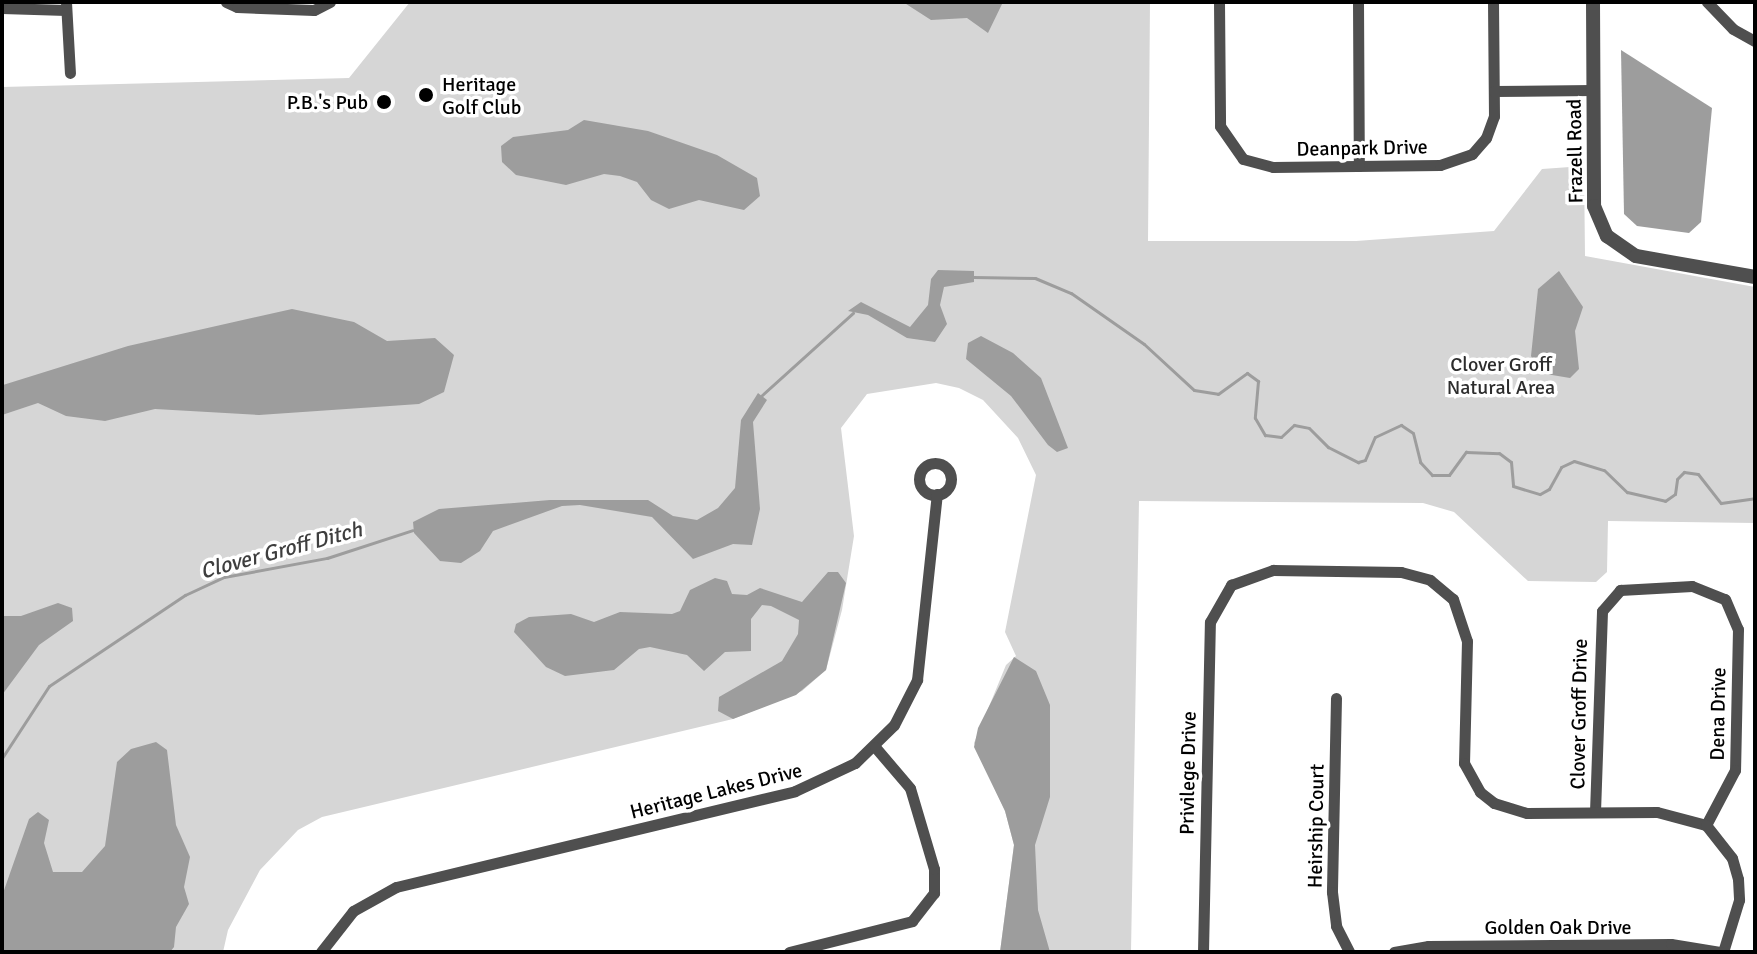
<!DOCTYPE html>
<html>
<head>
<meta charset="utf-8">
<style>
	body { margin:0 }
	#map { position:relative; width:1757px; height:954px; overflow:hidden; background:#fff; font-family:Signika,sans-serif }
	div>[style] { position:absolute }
	.green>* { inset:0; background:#d6d6d6 }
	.water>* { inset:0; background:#9d9d9d }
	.stream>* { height:3px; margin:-1.5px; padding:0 1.5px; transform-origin:1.5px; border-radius:1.5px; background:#9d9d9d }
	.minor>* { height:11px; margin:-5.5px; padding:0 5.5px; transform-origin:5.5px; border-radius:5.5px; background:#4f4f4f }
	.minor>.ring { margin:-5.5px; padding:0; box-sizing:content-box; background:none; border:11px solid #4f4f4f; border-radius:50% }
	.tertiary>* { height:14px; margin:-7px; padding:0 7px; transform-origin:7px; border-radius:7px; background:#4f4f4f }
	.dots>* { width:22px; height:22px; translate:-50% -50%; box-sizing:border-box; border:4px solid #fff; border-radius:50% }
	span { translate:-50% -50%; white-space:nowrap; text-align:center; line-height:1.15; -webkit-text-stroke:7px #fff; paint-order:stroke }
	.poi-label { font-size:20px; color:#000 }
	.left { translate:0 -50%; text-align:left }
	.right { translate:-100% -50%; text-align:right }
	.street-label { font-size:20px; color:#000 }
	.park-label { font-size:20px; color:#2d2d2d }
	.water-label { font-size:22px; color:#3e3e3e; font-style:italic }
	.frame { position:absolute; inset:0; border:4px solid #000; pointer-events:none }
</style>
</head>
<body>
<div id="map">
	<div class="green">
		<div style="clip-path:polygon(410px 2px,1150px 2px,1148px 241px,1356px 241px,1494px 231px,1542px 169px,1584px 166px,1585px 256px,1755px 287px,1755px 523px,1608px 521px,1607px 572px,1596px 582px,1528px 581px,1454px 512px,1423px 503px,1139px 501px,1131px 952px,1000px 952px,1014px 845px,1005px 811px,974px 743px,1006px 665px,1016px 656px,1005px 632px,1036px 475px,1018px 438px,983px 400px,959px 388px,936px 383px,867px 394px,841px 428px,854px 536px,842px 610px,826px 670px,802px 691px,733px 719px,322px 817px,298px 830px,260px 870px,228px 930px,223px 952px,2px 952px,2px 87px,349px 78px)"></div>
	</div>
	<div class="water">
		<div style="clip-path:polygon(903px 2px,1003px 2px,988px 33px,967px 18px,931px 20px)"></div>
		<div style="clip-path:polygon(1621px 50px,1712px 108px,1701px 222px,1689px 233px,1637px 226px,1624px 214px)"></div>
		<div style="clip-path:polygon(584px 120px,648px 131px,717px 155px,757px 178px,760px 196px,744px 210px,699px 200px,669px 209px,651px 200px,637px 182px,620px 176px,604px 174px,566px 185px,516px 175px,502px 162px,501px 146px,513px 137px,568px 130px)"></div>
		<div style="clip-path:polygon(938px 270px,974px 271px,974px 282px,944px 287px,940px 305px,947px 324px,935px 342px,907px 338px,868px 315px,848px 311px,861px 302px,910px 327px,928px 305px,931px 279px)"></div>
		<div style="clip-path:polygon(1559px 271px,1583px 307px,1575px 331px,1579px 369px,1570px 378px,1540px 373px,1531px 356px,1538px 289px)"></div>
		<div style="clip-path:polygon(292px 309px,354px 322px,387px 341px,435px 338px,454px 355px,444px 392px,419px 404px,259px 415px,155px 409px,105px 421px,66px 416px,38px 403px,2px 415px,3px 385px,128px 346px)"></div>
		<div style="clip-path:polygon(981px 336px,1013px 353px,1041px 378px,1068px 448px,1057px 452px,1048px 445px,1011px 396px,966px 359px,968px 343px)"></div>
		<div style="clip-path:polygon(758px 393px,767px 400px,753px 422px,760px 509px,752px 545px,733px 544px,693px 559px,652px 517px,580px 505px,562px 506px,493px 531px,480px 551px,461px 563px,440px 561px,414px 533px,413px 522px,439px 509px,550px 500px,648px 500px,673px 516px,697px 520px,718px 508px,735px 488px,741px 420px)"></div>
		<div style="clip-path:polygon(828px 572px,838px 572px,846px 583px,826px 670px,796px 695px,733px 719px,718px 711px,719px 697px,782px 661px,798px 634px,799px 620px,771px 606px,762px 605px,751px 619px,751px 651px,725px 652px,704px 671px,687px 655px,650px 647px,639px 649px,614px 670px,565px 676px,546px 667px,514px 632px,516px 624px,529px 617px,571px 614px,594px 622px,620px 612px,672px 614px,680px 611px,690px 590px,715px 578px,727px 581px,732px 594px,747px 595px,760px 588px,802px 602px)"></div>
		<div style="clip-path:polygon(58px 603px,72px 608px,73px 621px,39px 645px,2px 695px,2px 616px,21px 616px)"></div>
		<div style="clip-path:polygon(1014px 657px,1036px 671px,1050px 705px,1050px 797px,1035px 845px,1038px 910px,1050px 952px,1000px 952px,1014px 845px,1005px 811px,974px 747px,978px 728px)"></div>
		<div style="clip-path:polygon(156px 742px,167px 750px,176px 825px,190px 857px,184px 887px,189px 904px,176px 927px,174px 947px,170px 952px,2px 952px,2px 896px,29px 819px,38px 812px,49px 820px,44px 843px,53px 872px,82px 872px,105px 846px,117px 762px,131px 749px)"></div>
	</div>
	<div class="stream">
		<div style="left:973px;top:277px;width:62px;rotate:0.9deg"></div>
		<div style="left:1035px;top:278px;width:39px;rotate:23deg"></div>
		<div style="left:1071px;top:293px;width:89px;rotate:34.9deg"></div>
		<div style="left:1144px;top:344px;width:68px;rotate:42.6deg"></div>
		<div style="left:1194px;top:390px;width:24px;rotate:9deg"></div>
		<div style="left:1218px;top:394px;width:36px;rotate:-36deg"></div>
		<div style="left:1247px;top:373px;width:14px;rotate:36deg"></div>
		<div style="left:1258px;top:381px;width:37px;rotate:95deg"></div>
		<div style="left:1255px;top:418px;width:20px;rotate:60deg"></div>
		<div style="left:1265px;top:435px;width:16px;rotate:7deg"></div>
		<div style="left:1281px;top:437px;width:18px;rotate:-43deg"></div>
		<div style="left:1294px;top:425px;width:15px;rotate:11deg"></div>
		<div style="left:1309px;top:428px;width:27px;rotate:45deg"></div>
		<div style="left:1328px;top:447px;width:34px;rotate:27deg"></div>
		<div style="left:1358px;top:462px;width:7px;rotate:-16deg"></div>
		<div style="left:1365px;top:460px;width:25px;rotate:-67deg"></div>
		<div style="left:1375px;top:437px;width:29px;rotate:-25deg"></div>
		<div style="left:1401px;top:425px;width:14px;rotate:34deg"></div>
		<div style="left:1413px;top:433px;width:30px;rotate:76deg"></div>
		<div style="left:1420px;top:462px;width:18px;rotate:47deg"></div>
		<div style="left:1432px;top:475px;width:17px"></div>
		<div style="left:1449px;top:475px;width:29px;rotate:-54deg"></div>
		<div style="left:1466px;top:452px;width:33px;rotate:2deg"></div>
		<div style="left:1499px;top:453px;width:15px;rotate:37deg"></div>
		<div style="left:1511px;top:462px;width:24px;rotate:85deg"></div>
		<div style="left:1513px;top:486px;width:28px;rotate:17deg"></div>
		<div style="left:1540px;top:494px;width:10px;rotate:-29deg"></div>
		<div style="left:1549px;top:489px;width:25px;rotate:-61deg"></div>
		<div style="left:1561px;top:467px;width:14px;rotate:-25deg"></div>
		<div style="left:1574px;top:461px;width:31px;rotate:17deg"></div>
		<div style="left:1604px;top:470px;width:32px;rotate:44deg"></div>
		<div style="left:1627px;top:492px;width:39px;rotate:13deg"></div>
		<div style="left:1665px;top:501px;width:12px;rotate:-35deg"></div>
		<div style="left:1675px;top:494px;width:15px;rotate:-82deg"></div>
		<div style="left:1677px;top:479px;width:10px;rotate:-45deg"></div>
		<div style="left:1684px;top:472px;width:14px;rotate:8deg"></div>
		<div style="left:1698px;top:474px;width:37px;rotate:52deg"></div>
		<div style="left:1721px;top:503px;width:34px;rotate:-8deg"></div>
		<div style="left:761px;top:396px;width:124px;rotate:-42.1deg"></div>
		<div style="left:2px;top:758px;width:86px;rotate:-56.9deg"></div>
		<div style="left:49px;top:686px;width:164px;rotate:-33.8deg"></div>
		<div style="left:185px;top:595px;width:43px;rotate:-24.8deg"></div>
		<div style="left:224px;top:577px;width:105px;rotate:-10.5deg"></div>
		<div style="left:327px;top:558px;width:90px;rotate:-18deg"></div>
	</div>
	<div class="minor">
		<div style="left:66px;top:2px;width:71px;rotate:86.8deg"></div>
		<div style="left:226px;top:2px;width:12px;rotate:24deg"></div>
		<div style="left:237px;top:7px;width:77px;rotate:2.2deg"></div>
		<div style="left:314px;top:10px;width:18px;rotate:-27deg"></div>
		<div style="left:1219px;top:2px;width:124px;rotate:89.5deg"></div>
		<div style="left:1220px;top:126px;width:40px;rotate:55.1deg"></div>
		<div style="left:1243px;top:159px;width:31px;rotate:15deg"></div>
		<div style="left:1273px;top:167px;width:167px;rotate:-0.7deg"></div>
		<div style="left:1440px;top:165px;width:34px;rotate:-19deg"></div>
		<div style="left:1472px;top:154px;width:21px;rotate:-49deg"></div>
		<div style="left:1486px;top:138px;width:23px;rotate:-70deg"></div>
		<div style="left:1494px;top:116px;width:114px;rotate:-90.5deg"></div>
		<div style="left:1358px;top:2px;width:164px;rotate:89.7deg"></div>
		<div style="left:1707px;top:2px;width:37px;rotate:46deg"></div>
		<div style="left:1733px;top:29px;width:25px;rotate:29deg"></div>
		<div style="left:2px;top:8px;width:64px;rotate:1.8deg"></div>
		<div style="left:1494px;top:91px;width:99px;rotate:-0.6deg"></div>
		<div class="ring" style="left:919px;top:463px;width:21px;height:21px"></div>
		<div style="left:1336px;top:698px;width:194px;rotate:91.2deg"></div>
		<div style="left:1332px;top:892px;width:34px;rotate:83deg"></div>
		<div style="left:1336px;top:926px;width:29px;rotate:63deg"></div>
		<div style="left:1595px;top:812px;width:201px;rotate:-88deg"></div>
		<div style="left:1602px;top:611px;width:28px;rotate:-49deg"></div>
		<div style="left:1620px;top:590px;width:72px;rotate:-3.2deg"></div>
		<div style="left:1692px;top:586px;width:35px;rotate:22deg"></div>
		<div style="left:1725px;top:599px;width:33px;rotate:67deg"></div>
		<div style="left:1738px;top:629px;width:141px;rotate:91.2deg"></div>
		<div style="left:1735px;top:770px;width:62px;rotate:117.8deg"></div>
		<div style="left:321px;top:952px;width:52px;rotate:-52deg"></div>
		<div style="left:353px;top:911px;width:49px;rotate:-29.2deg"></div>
		<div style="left:396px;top:887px;width:410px;rotate:-13.5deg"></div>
		<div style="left:795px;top:791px;width:66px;rotate:-25deg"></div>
		<div style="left:855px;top:763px;width:54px;rotate:-44.3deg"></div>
		<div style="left:894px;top:725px;width:51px;rotate:-62.9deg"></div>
		<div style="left:917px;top:680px;width:187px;rotate:-83.9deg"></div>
		<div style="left:789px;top:952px;width:127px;rotate:-14.1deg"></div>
		<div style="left:912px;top:921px;width:36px;rotate:-52deg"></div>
		<div style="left:934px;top:893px;width:24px;rotate:-90deg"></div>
		<div style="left:934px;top:869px;width:84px;rotate:-106.5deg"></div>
		<div style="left:910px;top:788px;width:54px;rotate:-130.5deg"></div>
		<div style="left:1203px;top:952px;width:330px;rotate:-88.8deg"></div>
		<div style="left:1210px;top:622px;width:43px;rotate:-60.4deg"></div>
		<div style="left:1231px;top:585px;width:45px;rotate:-19.7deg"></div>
		<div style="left:1273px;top:570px;width:128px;rotate:0.9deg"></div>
		<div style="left:1401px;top:572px;width:30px;rotate:15deg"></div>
		<div style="left:1430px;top:580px;width:30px;rotate:40deg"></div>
		<div style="left:1453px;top:599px;width:44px;rotate:71.6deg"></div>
		<div style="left:1467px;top:641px;width:122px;rotate:91.4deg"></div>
		<div style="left:1464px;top:763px;width:33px;rotate:61deg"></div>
		<div style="left:1480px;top:792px;width:18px;rotate:38deg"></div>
		<div style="left:1494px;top:803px;width:34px;rotate:17deg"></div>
		<div style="left:1527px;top:813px;width:130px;rotate:-0.4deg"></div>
		<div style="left:1657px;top:812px;width:51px;rotate:14.9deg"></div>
		<div style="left:1706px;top:825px;width:42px;rotate:51.8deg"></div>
		<div style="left:1732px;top:858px;width:22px;rotate:74deg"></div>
		<div style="left:1738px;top:879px;width:21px;rotate:87deg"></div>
		<div style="left:1739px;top:900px;width:54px;rotate:107.1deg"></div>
		<div style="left:1394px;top:952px;width:35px;rotate:-10deg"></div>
		<div style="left:1428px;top:946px;width:243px;rotate:-0.5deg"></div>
		<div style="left:1671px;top:944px;width:51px;rotate:9.1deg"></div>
	</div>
	<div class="tertiary">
		<div style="left:1593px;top:2px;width:204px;rotate:89.7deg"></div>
		<div style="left:1594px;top:206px;width:33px;rotate:67deg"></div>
		<div style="left:1607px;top:236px;width:35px;rotate:35deg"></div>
		<div style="left:1636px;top:256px;width:121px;rotate:10deg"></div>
	</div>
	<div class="dots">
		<div style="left:426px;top:95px;background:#000"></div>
		<div style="left:384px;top:102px;background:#000"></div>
	</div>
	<div class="poi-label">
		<span class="left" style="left:442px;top:96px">Heritage<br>Golf Club</span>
		<span class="right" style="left:368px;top:102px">P.B.'s Pub</span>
	</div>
	<div class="street-label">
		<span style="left:1362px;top:148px;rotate:-1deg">Deanpark Drive</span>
		<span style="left:1575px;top:151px;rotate:-91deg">Frazell Road</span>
		<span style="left:1579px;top:714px;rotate:-89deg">Clover Groff Drive</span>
		<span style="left:1718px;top:714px;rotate:-89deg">Dena Drive</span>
		<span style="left:1188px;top:773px;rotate:-89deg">Privilege Drive</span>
		<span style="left:716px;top:791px;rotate:-14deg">Heritage Lakes Drive</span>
		<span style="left:1316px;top:826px;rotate:-89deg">Heirship Court</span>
		<span style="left:1558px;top:927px">Golden Oak Drive</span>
	</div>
	<div class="park-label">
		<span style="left:1501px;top:376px">Clover Groff<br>Natural Area</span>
	</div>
	<div class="water-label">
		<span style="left:281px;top:550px;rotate:-15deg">Clover Groff Ditch</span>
	</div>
	<div class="frame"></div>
</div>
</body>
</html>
